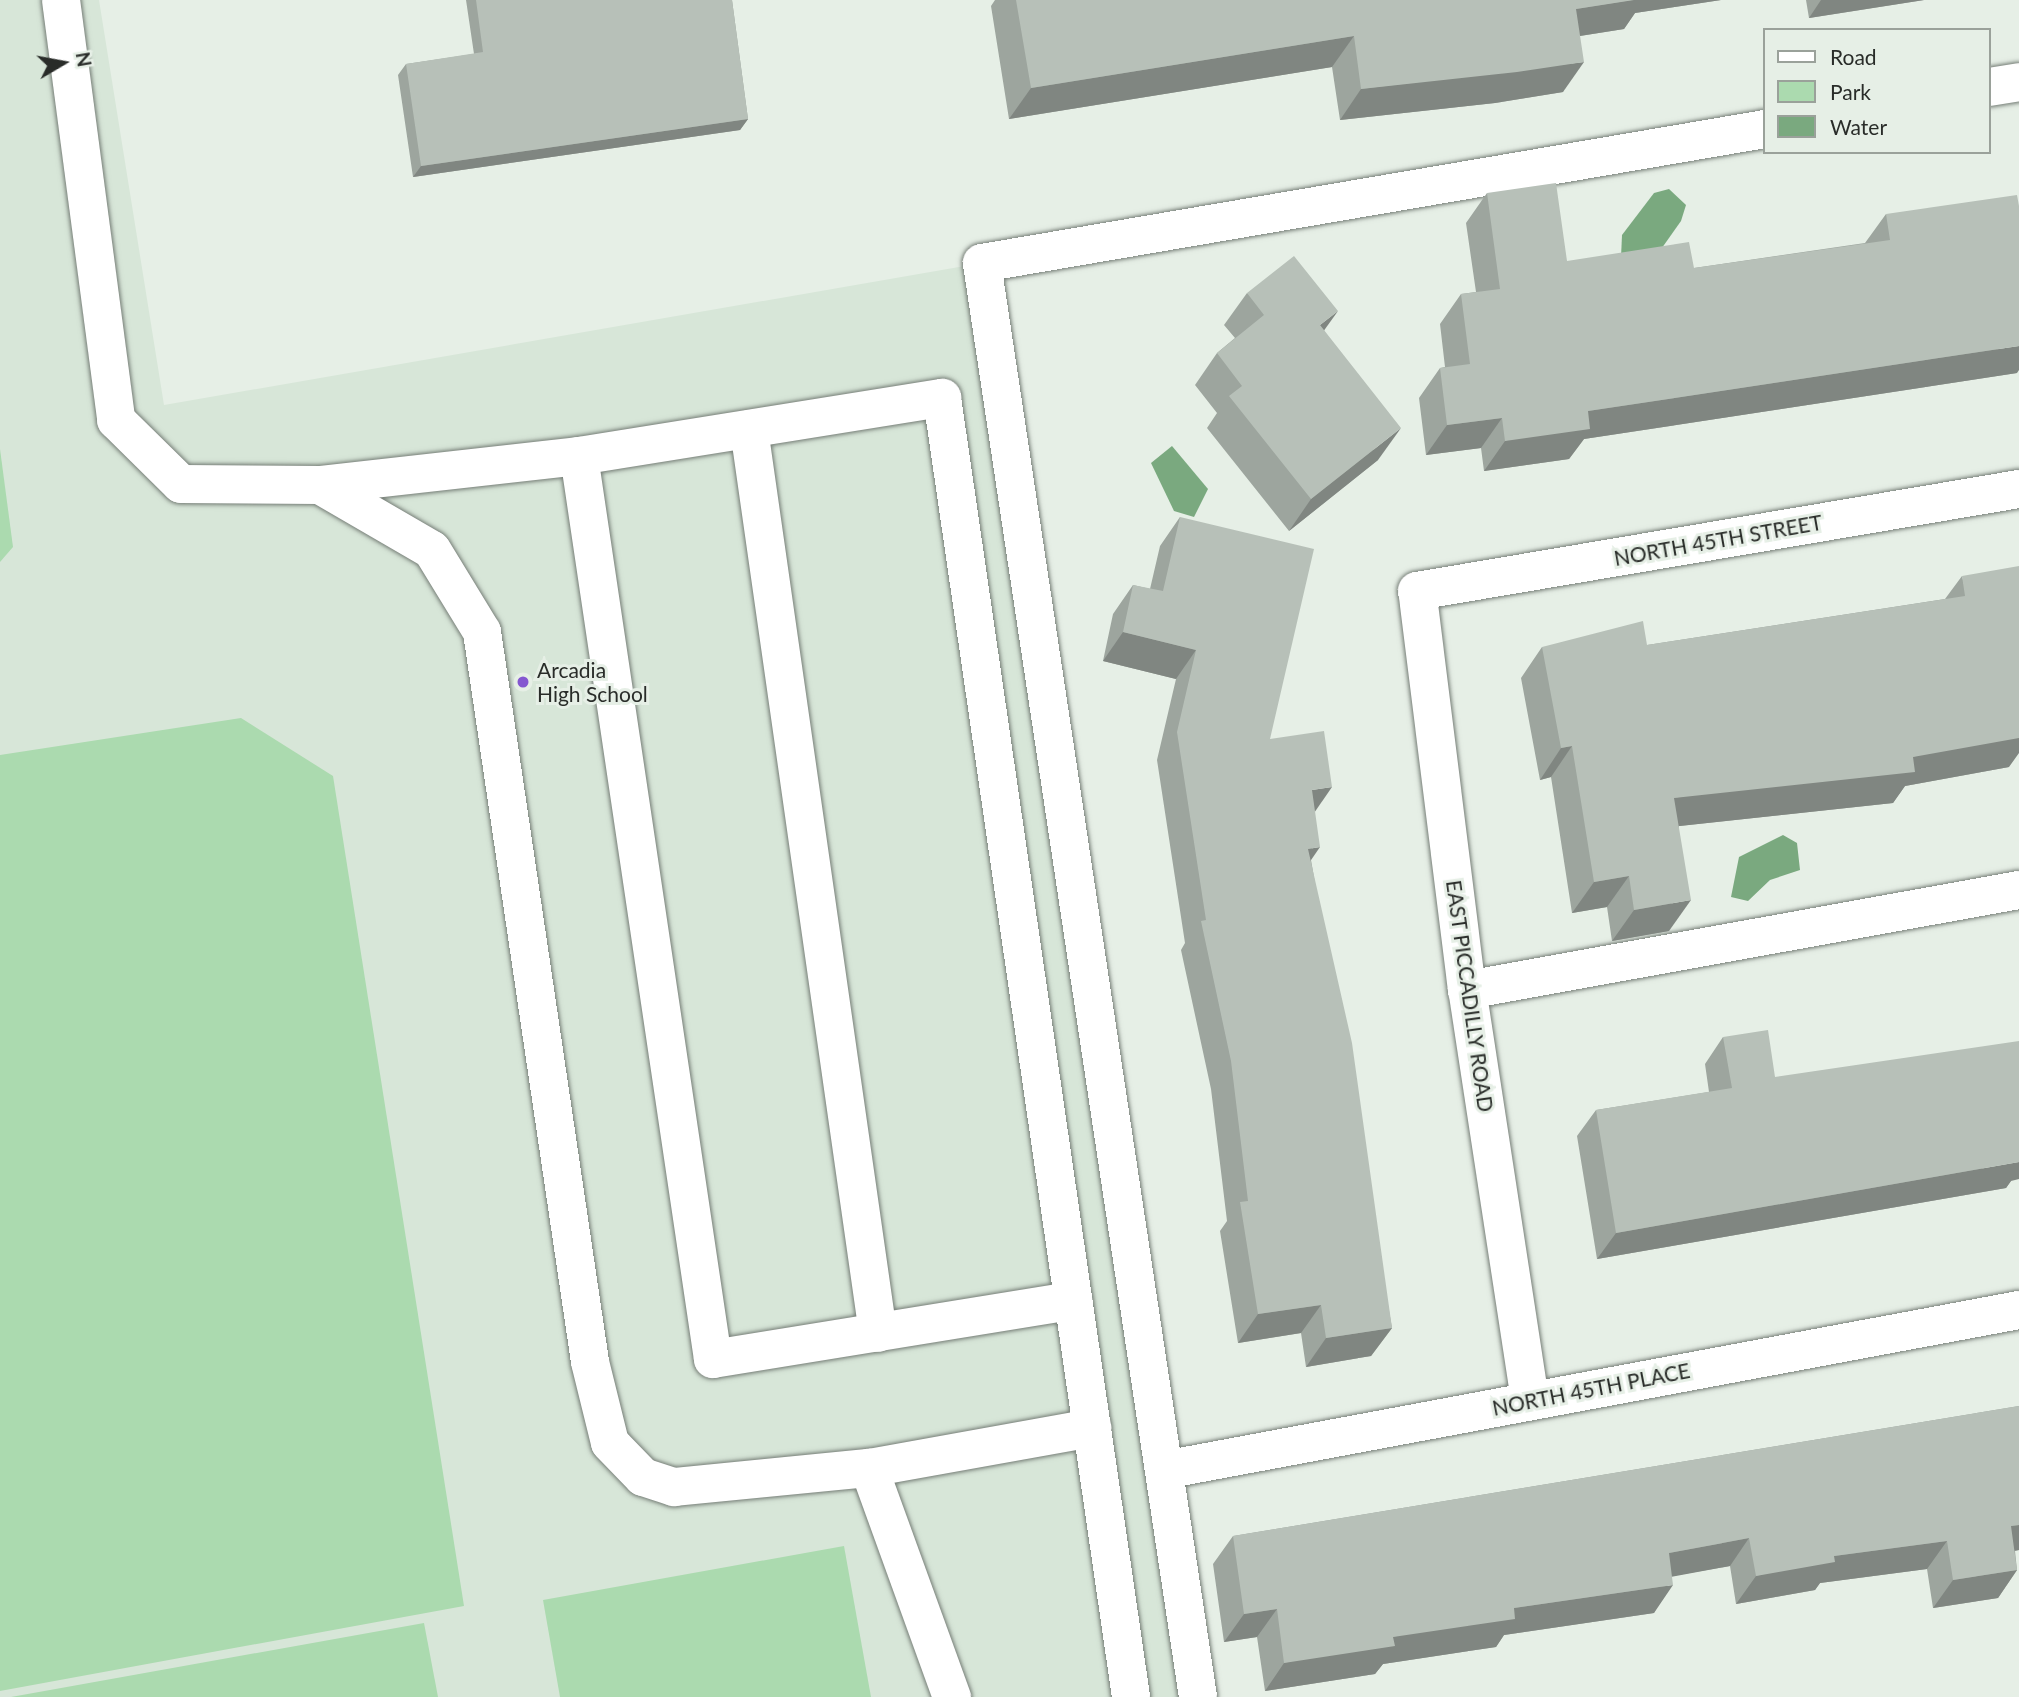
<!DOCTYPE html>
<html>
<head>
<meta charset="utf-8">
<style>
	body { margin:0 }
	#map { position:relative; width:2019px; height:1697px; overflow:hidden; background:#e6efe6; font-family:Lato,sans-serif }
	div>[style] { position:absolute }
	.built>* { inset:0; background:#d7e6d8 }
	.green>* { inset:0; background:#abdaaf }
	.water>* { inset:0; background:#7aa97f }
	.roads { filter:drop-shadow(0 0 2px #767e77) drop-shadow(0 0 2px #767e77) }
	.minor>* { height:38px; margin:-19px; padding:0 19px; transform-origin:19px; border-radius:19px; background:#fff }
	.wall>* { inset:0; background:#9da59e }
	.shaded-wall>* { inset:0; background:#808681 }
	.building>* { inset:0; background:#b7c0b8 }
	.dots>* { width:19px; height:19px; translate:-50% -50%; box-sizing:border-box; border:4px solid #e6efe6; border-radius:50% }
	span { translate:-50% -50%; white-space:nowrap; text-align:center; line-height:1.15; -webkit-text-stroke:6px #e6efe6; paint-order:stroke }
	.street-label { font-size:21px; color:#292c29 }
	.poi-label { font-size:21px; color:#292c29 }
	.left { translate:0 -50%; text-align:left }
	.legend { position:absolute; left:1763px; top:28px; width:228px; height:126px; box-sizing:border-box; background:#e6efe6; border:2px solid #9aa19a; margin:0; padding:9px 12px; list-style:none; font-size:21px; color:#292c29 }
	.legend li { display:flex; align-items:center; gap:14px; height:35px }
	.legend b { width:35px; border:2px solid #9aa19a }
	.north { position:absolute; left:28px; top:28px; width:70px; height:70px; -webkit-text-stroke:5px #e6efe6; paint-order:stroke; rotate:80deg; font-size:19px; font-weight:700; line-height:28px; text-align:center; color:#292c29 }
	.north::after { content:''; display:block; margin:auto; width:24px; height:32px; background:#292c29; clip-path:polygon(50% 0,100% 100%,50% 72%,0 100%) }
</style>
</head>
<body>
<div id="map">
	<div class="built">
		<div style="clip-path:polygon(0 0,99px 0,164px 405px,982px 263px,1198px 1697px,0 1697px)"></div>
	</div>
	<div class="green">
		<div style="clip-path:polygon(0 449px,13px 547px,0 562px)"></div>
		<div style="clip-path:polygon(241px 718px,333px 776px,464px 1606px,0 1691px,0 755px)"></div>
		<div style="clip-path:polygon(844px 1546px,871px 1697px,560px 1697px,543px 1600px)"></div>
		<div style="clip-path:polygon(424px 1623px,438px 1697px,11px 1697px)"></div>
	</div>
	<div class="water">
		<div style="clip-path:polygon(1669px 189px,1686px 205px,1681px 221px,1652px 262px,1621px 258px,1622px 235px,1654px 193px)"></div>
		<div style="clip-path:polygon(1172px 446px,1208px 489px,1194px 517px,1174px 511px,1151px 463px)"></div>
		<div style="clip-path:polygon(1783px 835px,1797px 843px,1800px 870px,1770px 880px,1748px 901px,1731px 897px,1739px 857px)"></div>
	</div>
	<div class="roads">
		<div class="minor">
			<div style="left:61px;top:0;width:424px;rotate:82.5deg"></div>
			<div style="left:116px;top:420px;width:91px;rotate:44.6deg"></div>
			<div style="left:181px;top:484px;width:139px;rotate:0.4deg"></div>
			<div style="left:320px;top:485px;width:129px;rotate:30.1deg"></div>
			<div style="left:432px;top:550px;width:96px;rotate:58.6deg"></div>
			<div style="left:482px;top:632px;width:738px;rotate:81.58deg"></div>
			<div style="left:590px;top:1362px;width:83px;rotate:76.1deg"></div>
			<div style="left:610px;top:1443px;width:47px;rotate:45.9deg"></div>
			<div style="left:643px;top:1477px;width:33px;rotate:18deg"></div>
			<div style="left:674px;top:1487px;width:196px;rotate:-5.6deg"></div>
			<div style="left:869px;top:1468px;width:244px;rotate:70.1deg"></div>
			<div style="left:1989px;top:87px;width:30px;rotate:-9deg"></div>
			<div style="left:749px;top:429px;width:913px;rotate:81.88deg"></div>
			<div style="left:579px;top:456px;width:913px;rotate:81.56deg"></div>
			<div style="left:713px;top:1359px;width:365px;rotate:-9.2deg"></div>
			<div style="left:320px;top:485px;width:261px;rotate:-6.4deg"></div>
			<div style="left:579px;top:456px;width:368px;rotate:-9.1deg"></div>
			<div style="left:942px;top:398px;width:1313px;rotate:81.72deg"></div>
			<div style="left:1467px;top:990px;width:561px;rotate:-10.27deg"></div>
			<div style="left:1530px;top:1400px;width:415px;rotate:-98.7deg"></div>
			<div style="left:1467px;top:990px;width:402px;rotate:-97.1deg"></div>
			<div style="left:1417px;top:591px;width:611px;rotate:-9.62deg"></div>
			<div style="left:869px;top:1468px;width:227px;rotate:-10.2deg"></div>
			<div style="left:1164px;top:1470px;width:870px;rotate:-10.6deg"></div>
			<div style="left:1198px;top:1697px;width:1450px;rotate:-98.57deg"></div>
			<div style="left:982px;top:263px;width:794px;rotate:-9.71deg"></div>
		</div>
	</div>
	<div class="wall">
		<div style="clip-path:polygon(466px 0,732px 0,748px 119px,740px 130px,413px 177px,398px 75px,406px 64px,474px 54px)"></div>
		<div style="clip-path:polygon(995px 0,1721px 0,1635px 13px,1624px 29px,1580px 36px,1563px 92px,1495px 103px,1340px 120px,1332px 67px,1009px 119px,991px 6px)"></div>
		<div style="clip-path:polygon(1806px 0,1924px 0,1809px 18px)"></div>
		<div style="clip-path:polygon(1487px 193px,1567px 261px,1694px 268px,1865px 243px,1886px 214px,2017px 373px,1584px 439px,1569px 459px,1484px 471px,1481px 448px,1426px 455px,1419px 398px,1440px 368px,1445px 367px,1440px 324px,1461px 294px,1476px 292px,1466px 223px)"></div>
		<div style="clip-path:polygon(1247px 293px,1324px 330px,1378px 460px,1289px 531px,1207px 428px,1217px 413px,1195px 385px,1217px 353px,1235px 338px,1224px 325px)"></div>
		<div style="clip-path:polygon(1180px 517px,1270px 739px,1315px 811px,1311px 860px,1392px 1328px,1371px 1356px,1306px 1367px,1301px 1333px,1238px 1343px,1220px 1231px,1227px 1221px,1211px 1089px,1181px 950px,1185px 943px,1157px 760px,1176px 679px,1103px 661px,1113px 614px,1133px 585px,1150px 589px,1160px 546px)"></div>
		<div style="clip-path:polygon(1962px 576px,2009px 767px,1905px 786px,1893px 803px,1679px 826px,1669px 931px,1612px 941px,1607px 907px,1572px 913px,1551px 777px,1540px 780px,1521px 678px,1542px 647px,1647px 645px,1945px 599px)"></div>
		<div style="clip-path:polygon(1723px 1037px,1775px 1077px,2011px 1181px,2006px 1188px,1597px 1259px,1577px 1136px,1596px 1110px,1709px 1092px,1705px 1064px)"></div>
		<div style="clip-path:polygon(2019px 1406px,2019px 1550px,2015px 1551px,2017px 1570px,1998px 1598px,1933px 1608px,1927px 1569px,1820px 1583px,1815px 1590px,1736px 1604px,1730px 1566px,1672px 1576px,1654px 1613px,1504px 1635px,1496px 1647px,1383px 1664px,1375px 1674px,1265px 1691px,1257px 1637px,1224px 1642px,1213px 1564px,1233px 1536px)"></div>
	</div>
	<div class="shaded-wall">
		<div style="clip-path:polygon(1632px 0,1721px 0,1635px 13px,1624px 29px,1554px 40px,1576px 9px)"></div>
		<div style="clip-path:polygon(1821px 0,1924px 0,1809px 18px)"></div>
		<div style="clip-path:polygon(1354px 36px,1332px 67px,1009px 119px,1031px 88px)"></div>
		<div style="clip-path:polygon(1584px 62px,1563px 92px,1495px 103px,1340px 120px,1361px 89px)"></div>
		<div style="clip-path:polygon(748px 119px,740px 130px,413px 177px,421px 166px)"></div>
		<div style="clip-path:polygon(1338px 311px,1315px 343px,1320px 325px)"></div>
		<div style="clip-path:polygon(2019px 346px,2019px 370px,2017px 373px,1584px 439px,1569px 459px,1484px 471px,1505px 441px,1588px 411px)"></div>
		<div style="clip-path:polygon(1502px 418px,1481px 448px,1426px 455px,1447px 425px)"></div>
		<div style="clip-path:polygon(1401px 428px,1378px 460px,1289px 531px,1311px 499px)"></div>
		<div style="clip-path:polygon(1123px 632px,1196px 650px,1176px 679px,1103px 661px)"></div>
		<div style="clip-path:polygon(2019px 723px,2019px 753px,2009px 767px,1905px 786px,1893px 803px,1652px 829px,1674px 798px,1913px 757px)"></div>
		<div style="clip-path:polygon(1572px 746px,1551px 777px,1540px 780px,1561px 748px)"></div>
		<div style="clip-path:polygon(1332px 787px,1312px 816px,1312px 790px)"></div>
		<div style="clip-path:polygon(1320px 847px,1300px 876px,1308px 849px)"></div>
		<div style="clip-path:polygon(1629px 876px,1607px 907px,1572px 913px,1594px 882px)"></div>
		<div style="clip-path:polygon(1691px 900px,1669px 931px,1612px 941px,1634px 910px)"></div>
		<div style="clip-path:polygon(2019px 1162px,2019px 1179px,2011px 1181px,2006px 1188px,1597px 1259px,1616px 1233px)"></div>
		<div style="clip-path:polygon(1321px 1305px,1301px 1333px,1238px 1343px,1258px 1314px)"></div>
		<div style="clip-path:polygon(1392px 1328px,1371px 1356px,1306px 1367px,1326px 1338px)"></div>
		<div style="clip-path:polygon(2019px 1525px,2019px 1550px,1992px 1554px,2011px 1526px)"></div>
		<div style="clip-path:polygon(1749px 1538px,1730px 1566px,1649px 1581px,1669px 1553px)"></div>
		<div style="clip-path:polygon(1947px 1541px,1927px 1569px,1820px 1583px,1815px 1590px,1736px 1604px,1756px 1576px,1834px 1556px)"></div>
		<div style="clip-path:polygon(2017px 1570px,1998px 1598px,1933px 1608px,1953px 1580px)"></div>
		<div style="clip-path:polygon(1673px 1585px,1654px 1613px,1504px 1635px,1496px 1647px,1383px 1664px,1375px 1674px,1265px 1691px,1284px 1663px,1514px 1608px)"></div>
		<div style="clip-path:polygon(1277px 1609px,1257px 1637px,1224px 1642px,1244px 1614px)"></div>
	</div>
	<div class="building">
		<div style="clip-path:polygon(476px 0,732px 0,748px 119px,421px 166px,406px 64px,483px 52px)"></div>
		<div style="clip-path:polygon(1016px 0,1634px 0,1576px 9px,1584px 62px,1517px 72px,1361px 89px,1354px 36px,1031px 88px)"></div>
		<div style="clip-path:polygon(1556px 183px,1567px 261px,1689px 242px,1694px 268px,1890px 240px,1886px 214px,2017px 195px,2019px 206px,2019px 346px,1588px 411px,1590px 429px,1505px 441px,1502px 418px,1447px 425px,1440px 368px,1470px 364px,1461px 294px,1500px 289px,1487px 193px)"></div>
		<div style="clip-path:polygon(1294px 256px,1338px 311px,1320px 325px,1401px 428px,1311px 499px,1229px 396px,1242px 386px,1217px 353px,1264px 315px,1247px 293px)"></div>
		<div style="clip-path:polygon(1180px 517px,1314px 549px,1270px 739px,1324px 731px,1332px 787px,1312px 790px,1320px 847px,1308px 849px,1352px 1043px,1392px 1328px,1326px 1338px,1321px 1305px,1258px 1314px,1240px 1202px,1248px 1201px,1231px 1061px,1201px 921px,1206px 920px,1177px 732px,1196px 650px,1123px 632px,1133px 585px,1163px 591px)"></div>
		<div style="clip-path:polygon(2019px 566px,2019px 738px,1913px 757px,1915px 772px,1674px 798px,1691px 900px,1634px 910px,1629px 876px,1594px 882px,1572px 746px,1561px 748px,1542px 647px,1643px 621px,1647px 645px,1965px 596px,1962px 576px)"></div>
		<div style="clip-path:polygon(1768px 1030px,1775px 1077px,2019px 1041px,2019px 1162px,1616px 1233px,1596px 1110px,1732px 1088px,1723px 1037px)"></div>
		<div style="clip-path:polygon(2019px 1406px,2019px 1525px,2011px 1526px,2017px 1570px,1953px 1580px,1947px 1541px,1834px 1556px,1835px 1562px,1756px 1576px,1749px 1538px,1669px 1553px,1673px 1585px,1514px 1608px,1515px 1619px,1393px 1637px,1395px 1646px,1284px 1663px,1277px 1609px,1244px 1614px,1233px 1536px)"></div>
	</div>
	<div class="dots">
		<div style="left:523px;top:682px;background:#8457d0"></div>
	</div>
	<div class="street-label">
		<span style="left:1718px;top:540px;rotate:-10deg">NORTH 45TH STREET</span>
		<span style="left:1470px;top:996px;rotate:82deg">EAST PICCADILLY ROAD</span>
		<span style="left:1591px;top:1389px;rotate:-11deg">NORTH 45TH PLACE</span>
	</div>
	<div class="poi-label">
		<span class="left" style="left:537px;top:682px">Arcadia<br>High School</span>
	</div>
	<ul class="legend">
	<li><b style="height:9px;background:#fff"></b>Road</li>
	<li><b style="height:19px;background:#abdaaf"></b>Park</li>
	<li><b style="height:19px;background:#7aa97f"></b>Water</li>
	</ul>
	<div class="north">N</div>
</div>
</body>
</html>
